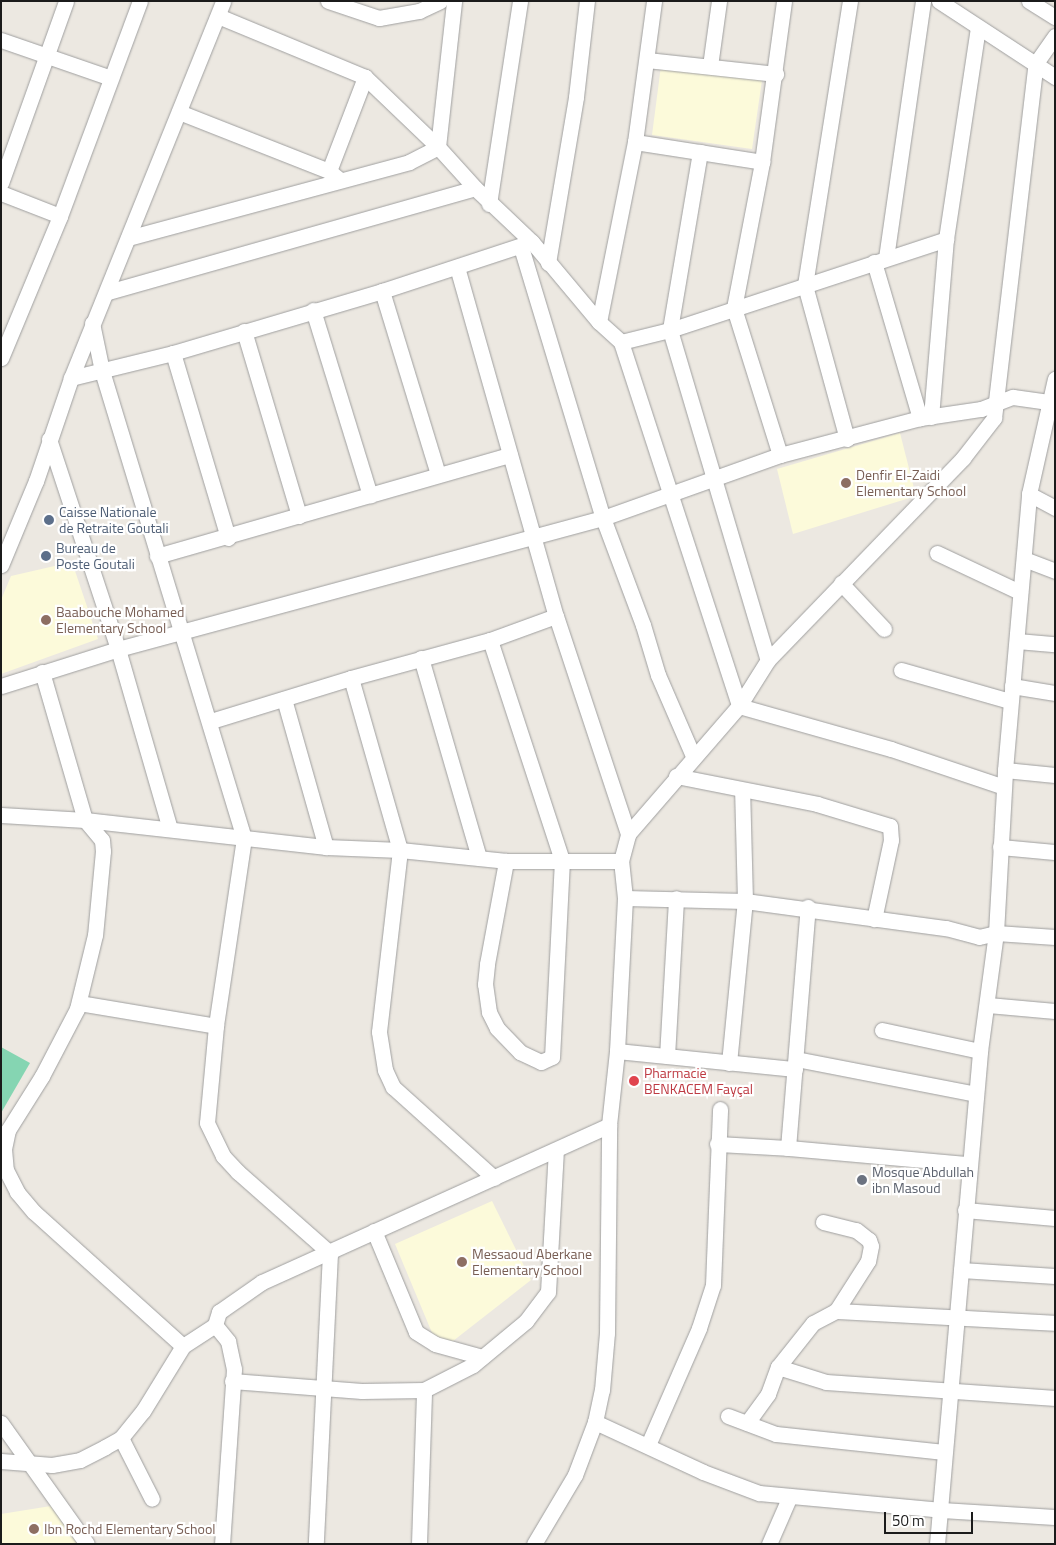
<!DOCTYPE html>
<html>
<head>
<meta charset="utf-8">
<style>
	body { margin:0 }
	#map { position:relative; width:1056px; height:1545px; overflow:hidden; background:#ece8e1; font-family:"Titillium Web",sans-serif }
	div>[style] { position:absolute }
	.education>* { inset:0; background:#fcfada }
	.pitch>* { inset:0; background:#85d5b2 }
	.roads { filter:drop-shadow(0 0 1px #9f9f9f) drop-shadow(0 0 1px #9f9f9f) }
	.minor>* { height:15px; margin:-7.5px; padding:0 7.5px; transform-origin:7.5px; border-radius:7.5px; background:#fff }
	.dots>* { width:14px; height:14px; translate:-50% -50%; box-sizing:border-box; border:2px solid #fff; border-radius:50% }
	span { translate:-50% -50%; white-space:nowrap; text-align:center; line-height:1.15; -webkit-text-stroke:4.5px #fff; paint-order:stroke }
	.education-label { font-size:14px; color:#785e54 }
	.left { translate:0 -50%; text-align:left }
	.service-label { font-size:14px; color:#4e5e75 }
	.health-label { font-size:14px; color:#be3a42 }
	.worship-label { font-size:14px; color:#5b616d }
	.frame { position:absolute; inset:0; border:2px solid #1b1b1b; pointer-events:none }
	.scale { position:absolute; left:884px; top:1512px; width:89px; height:22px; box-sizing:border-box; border:2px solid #1b1b1b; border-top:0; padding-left:6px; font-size:15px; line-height:18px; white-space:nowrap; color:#1b1b1b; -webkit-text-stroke:4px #fff; paint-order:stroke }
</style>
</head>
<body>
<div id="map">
	<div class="education">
		<div style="clip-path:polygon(661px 66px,762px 80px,752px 149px,652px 135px)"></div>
		<div style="clip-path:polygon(900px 433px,916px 496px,793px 534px,777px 469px)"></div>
		<div style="clip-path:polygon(72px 562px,98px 639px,1px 674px,1px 600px,11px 576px)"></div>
		<div style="clip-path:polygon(492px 1201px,531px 1280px,453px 1341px,435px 1340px,395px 1244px)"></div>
		<div style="clip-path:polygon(51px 1506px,78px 1544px,1px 1544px,1px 1514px)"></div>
	</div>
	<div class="pitch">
		<div style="clip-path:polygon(1px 1047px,30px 1063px,1px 1113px)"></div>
	</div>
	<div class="roads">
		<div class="minor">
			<div style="left:328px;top:1px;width:54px;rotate:18.4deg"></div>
			<div style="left:379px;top:18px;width:41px;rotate:-9.9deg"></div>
			<div style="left:419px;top:11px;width:23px;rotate:-25deg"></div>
			<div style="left:939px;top:1px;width:139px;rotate:33.2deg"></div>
			<div style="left:1029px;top:1px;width:31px;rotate:32deg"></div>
			<div style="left:218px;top:16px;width:159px;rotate:22.5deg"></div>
			<div style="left:365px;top:77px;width:101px;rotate:43.8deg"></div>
			<div style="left:438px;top:147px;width:55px;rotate:47.9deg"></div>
			<div style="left:1px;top:40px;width:116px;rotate:19.1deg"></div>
			<div style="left:647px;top:60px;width:130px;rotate:6.2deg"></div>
			<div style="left:710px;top:66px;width:66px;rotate:-82.1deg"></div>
			<div style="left:179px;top:112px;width:161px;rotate:21.5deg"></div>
			<div style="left:329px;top:171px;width:14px;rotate:39deg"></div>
			<div style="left:635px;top:142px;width:129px;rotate:8.9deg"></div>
			<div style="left:700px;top:152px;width:181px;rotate:99.6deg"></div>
			<div style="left:670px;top:330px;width:344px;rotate:73.5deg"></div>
			<div style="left:329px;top:171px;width:101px;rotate:-69deg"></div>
			<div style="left:1px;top:183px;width:193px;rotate:-70.3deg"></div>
			<div style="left:1px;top:193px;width:63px;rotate:21.3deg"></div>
			<div style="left:489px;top:204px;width:205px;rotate:-81.3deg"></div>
			<div style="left:128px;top:238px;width:291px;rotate:-15.1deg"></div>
			<div style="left:409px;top:162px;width:33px;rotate:-27deg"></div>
			<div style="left:438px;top:147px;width:147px;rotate:-83.7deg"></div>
			<div style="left:521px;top:247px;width:283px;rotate:73.2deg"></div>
			<div style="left:603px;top:518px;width:114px;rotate:69.5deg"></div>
			<div style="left:643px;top:625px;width:52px;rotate:73.3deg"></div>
			<div style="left:658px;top:675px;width:90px;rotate:66.6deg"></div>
			<div style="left:886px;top:258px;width:260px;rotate:-81.8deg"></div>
			<div style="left:874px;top:262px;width:163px;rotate:73.6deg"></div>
			<div style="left:548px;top:263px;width:168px;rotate:-80.4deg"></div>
			<div style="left:576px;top:97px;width:97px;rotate:-83.5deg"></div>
			<div style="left:457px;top:267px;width:363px;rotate:74.2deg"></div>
			<div style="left:556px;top:616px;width:230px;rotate:71.7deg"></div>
			<div style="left:382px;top:291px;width:191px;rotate:73deg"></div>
			<div style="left:108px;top:292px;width:381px;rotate:-15.8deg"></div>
			<div style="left:475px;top:188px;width:79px;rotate:43.5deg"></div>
			<div style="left:532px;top:242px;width:104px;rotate:50.1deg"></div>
			<div style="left:599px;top:322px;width:30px;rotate:42deg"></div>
			<div style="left:621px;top:342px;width:50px;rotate:-13.8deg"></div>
			<div style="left:670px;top:330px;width:291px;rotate:-18.2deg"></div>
			<div style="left:313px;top:310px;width:194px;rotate:72.9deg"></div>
			<div style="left:599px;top:322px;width:184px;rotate:-78.7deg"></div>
			<div style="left:635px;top:142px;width:142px;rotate:-82.3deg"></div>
			<div style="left:92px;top:323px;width:49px;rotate:78.2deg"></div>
			<div style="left:102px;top:371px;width:488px;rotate:73.1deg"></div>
			<div style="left:244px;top:838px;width:190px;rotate:98.5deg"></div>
			<div style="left:216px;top:1026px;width:97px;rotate:95.3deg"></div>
			<div style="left:207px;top:1123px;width:37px;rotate:64deg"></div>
			<div style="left:223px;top:1156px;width:22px;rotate:47deg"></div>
			<div style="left:238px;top:1172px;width:123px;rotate:41.4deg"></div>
			<div style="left:330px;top:1253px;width:291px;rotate:92.8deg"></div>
			<div style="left:244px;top:331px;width:193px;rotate:73.4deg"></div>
			<div style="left:621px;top:342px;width:383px;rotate:72deg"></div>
			<div style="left:739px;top:706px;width:158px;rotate:15.8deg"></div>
			<div style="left:891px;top:749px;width:119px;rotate:18.6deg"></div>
			<div style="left:173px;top:353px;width:193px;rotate:73.4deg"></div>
			<div style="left:1px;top:358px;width:154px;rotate:-67.4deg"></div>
			<div style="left:60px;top:216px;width:229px;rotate:-69.6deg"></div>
			<div style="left:71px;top:378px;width:105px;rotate:-13.8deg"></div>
			<div style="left:173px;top:353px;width:218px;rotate:-16.5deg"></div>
			<div style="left:382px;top:291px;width:157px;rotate:-18.2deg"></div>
			<div style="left:931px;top:417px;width:179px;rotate:-85.2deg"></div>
			<div style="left:946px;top:239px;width:213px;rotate:-81.4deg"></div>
			<div style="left:49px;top:439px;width:221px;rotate:71.8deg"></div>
			<div style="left:118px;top:649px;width:187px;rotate:73.9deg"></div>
			<div style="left:847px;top:439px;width:160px;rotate:-105.3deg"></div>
			<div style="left:805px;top:285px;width:288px;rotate:-81deg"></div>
			<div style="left:780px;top:455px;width:154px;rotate:-107.4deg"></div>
			<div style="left:734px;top:308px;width:149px;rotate:-79.1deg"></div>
			<div style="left:762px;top:162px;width:162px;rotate:-82.2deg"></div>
			<div style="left:1029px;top:494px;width:30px;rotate:28deg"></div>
			<div style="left:937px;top:553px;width:92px;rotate:25.2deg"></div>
			<div style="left:157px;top:556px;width:367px;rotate:-16deg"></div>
			<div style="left:1024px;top:559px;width:33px;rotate:21deg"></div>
			<div style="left:1px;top:565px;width:91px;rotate:-67.4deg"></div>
			<div style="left:36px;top:481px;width:109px;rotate:-71.2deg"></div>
			<div style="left:71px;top:378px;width:406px;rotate:-68deg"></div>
			<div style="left:841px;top:583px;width:63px;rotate:46.9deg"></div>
			<div style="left:490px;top:640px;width:231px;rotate:71.9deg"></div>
			<div style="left:562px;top:860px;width:197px;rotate:92.9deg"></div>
			<div style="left:552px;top:1057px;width:12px;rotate:156deg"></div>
			<div style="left:541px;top:1062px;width:23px;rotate:-155deg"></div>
			<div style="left:520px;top:1052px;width:33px;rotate:-134deg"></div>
			<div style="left:497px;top:1028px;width:18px;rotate:-117deg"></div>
			<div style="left:489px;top:1012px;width:28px;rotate:-98deg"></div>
			<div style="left:485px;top:984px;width:20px;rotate:-84deg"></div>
			<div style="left:487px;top:964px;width:105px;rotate:-79.5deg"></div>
			<div style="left:1017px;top:641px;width:38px;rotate:5deg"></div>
			<div style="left:421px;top:658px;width:208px;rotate:73.8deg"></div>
			<div style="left:901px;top:670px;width:113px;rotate:15.9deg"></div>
			<div style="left:42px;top:672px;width:154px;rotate:73.8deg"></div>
			<div style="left:85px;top:820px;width:26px;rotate:50deg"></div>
			<div style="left:102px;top:840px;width:11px;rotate:85deg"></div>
			<div style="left:103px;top:851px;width:84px;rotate:95.4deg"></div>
			<div style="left:95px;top:935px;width:76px;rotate:103.7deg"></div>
			<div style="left:77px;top:1009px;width:76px;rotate:117.6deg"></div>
			<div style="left:42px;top:1076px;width:64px;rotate:122.2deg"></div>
			<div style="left:8px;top:1130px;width:19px;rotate:102deg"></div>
			<div style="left:4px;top:1149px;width:21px;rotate:85deg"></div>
			<div style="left:6px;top:1170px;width:25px;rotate:63deg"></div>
			<div style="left:17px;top:1192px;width:26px;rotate:50deg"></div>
			<div style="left:34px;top:1212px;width:200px;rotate:42deg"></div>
			<div style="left:351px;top:678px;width:179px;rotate:74.1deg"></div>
			<div style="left:400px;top:850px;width:183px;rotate:96.6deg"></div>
			<div style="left:379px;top:1032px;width:38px;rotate:81deg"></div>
			<div style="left:385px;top:1070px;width:19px;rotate:65deg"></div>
			<div style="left:393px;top:1087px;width:136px;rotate:42deg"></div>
			<div style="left:1px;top:686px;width:123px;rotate:-17.5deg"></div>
			<div style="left:118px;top:649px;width:502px;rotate:-15.12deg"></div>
			<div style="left:603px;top:518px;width:188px;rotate:-19.6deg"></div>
			<div style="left:780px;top:455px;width:145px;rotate:-14.8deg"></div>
			<div style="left:920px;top:418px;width:62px;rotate:-8.4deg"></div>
			<div style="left:981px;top:409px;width:34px;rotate:-21deg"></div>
			<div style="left:1013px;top:397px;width:36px;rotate:8deg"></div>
			<div style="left:1049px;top:402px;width:7px;rotate:-27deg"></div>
			<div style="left:1012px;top:686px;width:44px;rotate:9.2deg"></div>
			<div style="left:284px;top:699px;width:154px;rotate:74.2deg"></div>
			<div style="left:211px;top:721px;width:146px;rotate:-17.1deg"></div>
			<div style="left:351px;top:678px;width:144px;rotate:-15.3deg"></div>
			<div style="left:490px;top:640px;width:70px;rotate:-20deg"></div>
			<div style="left:1005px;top:770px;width:50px;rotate:5.7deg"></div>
			<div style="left:676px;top:776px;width:144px;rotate:11.2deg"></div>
			<div style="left:817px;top:804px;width:76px;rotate:16.8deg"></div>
			<div style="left:890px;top:826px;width:14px;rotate:86deg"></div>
			<div style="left:891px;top:840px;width:81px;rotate:102.1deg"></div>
			<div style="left:1px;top:815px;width:84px;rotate:3.4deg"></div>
			<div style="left:85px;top:820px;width:243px;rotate:6.4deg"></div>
			<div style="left:326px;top:847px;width:74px;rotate:2.3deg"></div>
			<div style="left:400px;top:850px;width:107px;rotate:5.9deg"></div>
			<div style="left:506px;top:861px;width:115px"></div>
			<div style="left:1000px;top:847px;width:55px;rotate:5.2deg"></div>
			<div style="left:625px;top:898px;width:120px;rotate:1.4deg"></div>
			<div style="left:745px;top:901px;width:203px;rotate:7.7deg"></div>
			<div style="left:946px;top:928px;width:34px;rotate:15deg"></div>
			<div style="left:979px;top:937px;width:17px;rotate:-13deg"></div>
			<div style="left:996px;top:933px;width:59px;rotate:3.9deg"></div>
			<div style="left:79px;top:1003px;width:139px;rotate:9.5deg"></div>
			<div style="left:988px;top:1005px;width:67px;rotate:5.1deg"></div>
			<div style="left:882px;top:1030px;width:100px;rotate:12.1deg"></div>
			<div style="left:617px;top:1051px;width:179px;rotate:5.8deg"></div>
			<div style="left:667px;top:1056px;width:158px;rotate:-86.7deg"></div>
			<div style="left:796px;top:1059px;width:183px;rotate:11deg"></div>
			<div style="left:729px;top:1063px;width:163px;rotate:-84.4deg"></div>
			<div style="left:745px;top:901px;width:111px;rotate:-91.5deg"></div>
			<div style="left:717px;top:1144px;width:71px;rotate:3.2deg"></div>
			<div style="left:788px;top:1148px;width:242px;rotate:-85.3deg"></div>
			<div style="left:788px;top:1148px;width:182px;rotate:5.1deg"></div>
			<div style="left:965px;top:1210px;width:90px;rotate:5.1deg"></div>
			<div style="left:823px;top:1222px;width:34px;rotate:14deg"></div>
			<div style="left:856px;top:1230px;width:16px;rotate:38deg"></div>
			<div style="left:869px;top:1240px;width:6px;rotate:72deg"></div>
			<div style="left:871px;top:1246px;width:15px;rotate:101deg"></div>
			<div style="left:868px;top:1261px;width:59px;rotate:122.6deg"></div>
			<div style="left:374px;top:1231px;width:109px;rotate:67.4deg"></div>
			<div style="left:416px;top:1332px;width:22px;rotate:32deg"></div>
			<div style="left:435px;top:1344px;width:49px;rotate:15.5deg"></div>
			<div style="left:961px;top:1270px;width:94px;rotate:3.7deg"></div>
			<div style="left:215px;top:1325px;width:21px;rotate:51deg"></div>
			<div style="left:228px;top:1341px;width:29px;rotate:78deg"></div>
			<div style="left:234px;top:1369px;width:175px;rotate:93.9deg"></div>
			<div style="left:778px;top:1367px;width:50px;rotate:17.4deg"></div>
			<div style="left:826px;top:1382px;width:230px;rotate:4deg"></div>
			<div style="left:232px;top:1381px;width:130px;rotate:4.4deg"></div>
			<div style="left:362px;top:1391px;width:62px;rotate:-0.9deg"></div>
			<div style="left:424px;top:1390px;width:55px;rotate:-27deg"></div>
			<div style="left:473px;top:1365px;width:69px;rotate:-39.7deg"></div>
			<div style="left:526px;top:1321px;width:36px;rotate:-53deg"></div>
			<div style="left:548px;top:1292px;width:142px;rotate:-86.8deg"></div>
			<div style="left:728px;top:1416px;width:51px;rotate:20.6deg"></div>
			<div style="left:776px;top:1434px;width:169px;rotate:6.1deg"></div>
			<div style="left:595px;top:1422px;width:119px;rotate:24.8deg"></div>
			<div style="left:703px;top:1472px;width:60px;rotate:20.6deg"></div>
			<div style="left:759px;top:1493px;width:183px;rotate:5.3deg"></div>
			<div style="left:941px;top:1510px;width:114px;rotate:3.5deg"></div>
			<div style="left:1px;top:1423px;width:148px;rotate:54.6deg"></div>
			<div style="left:747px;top:1423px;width:36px;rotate:-54deg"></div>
			<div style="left:768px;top:1394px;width:29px;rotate:-70deg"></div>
			<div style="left:778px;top:1367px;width:56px;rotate:-51.5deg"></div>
			<div style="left:813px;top:1323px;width:26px;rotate:-28deg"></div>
			<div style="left:836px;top:1311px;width:219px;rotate:3.1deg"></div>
			<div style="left:121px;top:1438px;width:68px;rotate:63.1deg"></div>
			<div style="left:648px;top:1445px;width:128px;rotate:-66.4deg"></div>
			<div style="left:699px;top:1328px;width:45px;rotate:-72deg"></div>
			<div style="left:713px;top:1285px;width:176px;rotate:-87.7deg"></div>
			<div style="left:1px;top:1461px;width:51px;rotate:4.5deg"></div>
			<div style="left:52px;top:1465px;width:28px;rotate:-10deg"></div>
			<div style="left:80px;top:1460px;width:28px;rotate:-27deg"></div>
			<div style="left:105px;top:1447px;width:18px;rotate:-29deg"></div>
			<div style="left:121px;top:1438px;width:35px;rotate:-51deg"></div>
			<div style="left:143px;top:1411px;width:76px;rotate:-58.4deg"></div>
			<div style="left:183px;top:1346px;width:38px;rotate:-33deg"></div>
			<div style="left:215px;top:1325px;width:14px;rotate:-73deg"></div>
			<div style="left:219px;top:1312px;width:52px;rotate:-34.9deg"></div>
			<div style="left:262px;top:1282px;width:381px;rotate:-24.3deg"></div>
			<div style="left:419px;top:1544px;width:154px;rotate:-88.1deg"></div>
			<div style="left:534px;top:1544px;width:80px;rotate:-59.3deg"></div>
			<div style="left:575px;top:1475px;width:57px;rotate:-69.3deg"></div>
			<div style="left:595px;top:1422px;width:33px;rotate:-78deg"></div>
			<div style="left:602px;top:1390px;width:57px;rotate:-85deg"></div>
			<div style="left:607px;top:1333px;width:208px;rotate:-89.4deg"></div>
			<div style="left:609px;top:1125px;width:74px;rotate:-83.8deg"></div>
			<div style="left:617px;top:1051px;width:153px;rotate:-87deg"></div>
			<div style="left:625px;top:898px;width:37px;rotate:-96deg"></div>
			<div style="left:621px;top:861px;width:28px;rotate:-75deg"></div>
			<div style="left:628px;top:834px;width:169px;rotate:-49.1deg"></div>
			<div style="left:739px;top:706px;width:54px;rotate:-57.8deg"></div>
			<div style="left:768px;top:660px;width:281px;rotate:-46deg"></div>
			<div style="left:963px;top:458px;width:51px;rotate:-52.2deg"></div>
			<div style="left:994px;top:418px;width:357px;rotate:-83.3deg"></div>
			<div style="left:1036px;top:63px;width:33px;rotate:-55deg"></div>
			<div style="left:769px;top:1544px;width:52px;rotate:-66.4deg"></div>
			<div style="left:937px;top:1544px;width:495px;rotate:-85deg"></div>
			<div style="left:980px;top:1051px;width:119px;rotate:-82.3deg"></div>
			<div style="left:996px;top:933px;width:163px;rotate:-86.8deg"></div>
			<div style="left:1005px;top:770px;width:277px;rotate:-85deg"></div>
			<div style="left:1029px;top:494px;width:118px;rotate:-77.3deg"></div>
		</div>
	</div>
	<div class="dots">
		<div style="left:846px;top:483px;background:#8d6e63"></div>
		<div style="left:49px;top:520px;background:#5c6f8a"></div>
		<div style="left:46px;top:556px;background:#5c6f8a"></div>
		<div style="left:46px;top:620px;background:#8d6e63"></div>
		<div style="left:634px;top:1081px;background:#e0444e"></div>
		<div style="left:862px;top:1180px;background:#6b7280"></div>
		<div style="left:462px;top:1262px;background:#8d6e63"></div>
		<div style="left:34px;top:1529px;background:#8d6e63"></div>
	</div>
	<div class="education-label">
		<span class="left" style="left:856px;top:483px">Denfir El-Zaidi<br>Elementary School</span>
		<span class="left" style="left:56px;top:620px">Baabouche Mohamed<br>Elementary School</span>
		<span class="left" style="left:472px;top:1262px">Messaoud Aberkane<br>Elementary School</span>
		<span class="left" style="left:44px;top:1529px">Ibn Rochd Elementary School</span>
	</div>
	<div class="service-label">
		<span class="left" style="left:59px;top:520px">Caisse Nationale<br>de Retraite Goutali</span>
		<span class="left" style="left:56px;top:556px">Bureau de<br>Poste Goutali</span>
	</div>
	<div class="health-label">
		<span class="left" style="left:644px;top:1081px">Pharmacie<br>BENKACEM Fayçal</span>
	</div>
	<div class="worship-label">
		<span class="left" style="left:872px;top:1180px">Mosque Abdullah<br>ibn Masoud</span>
	</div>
	<div class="frame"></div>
	<div class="scale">50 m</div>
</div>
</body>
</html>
